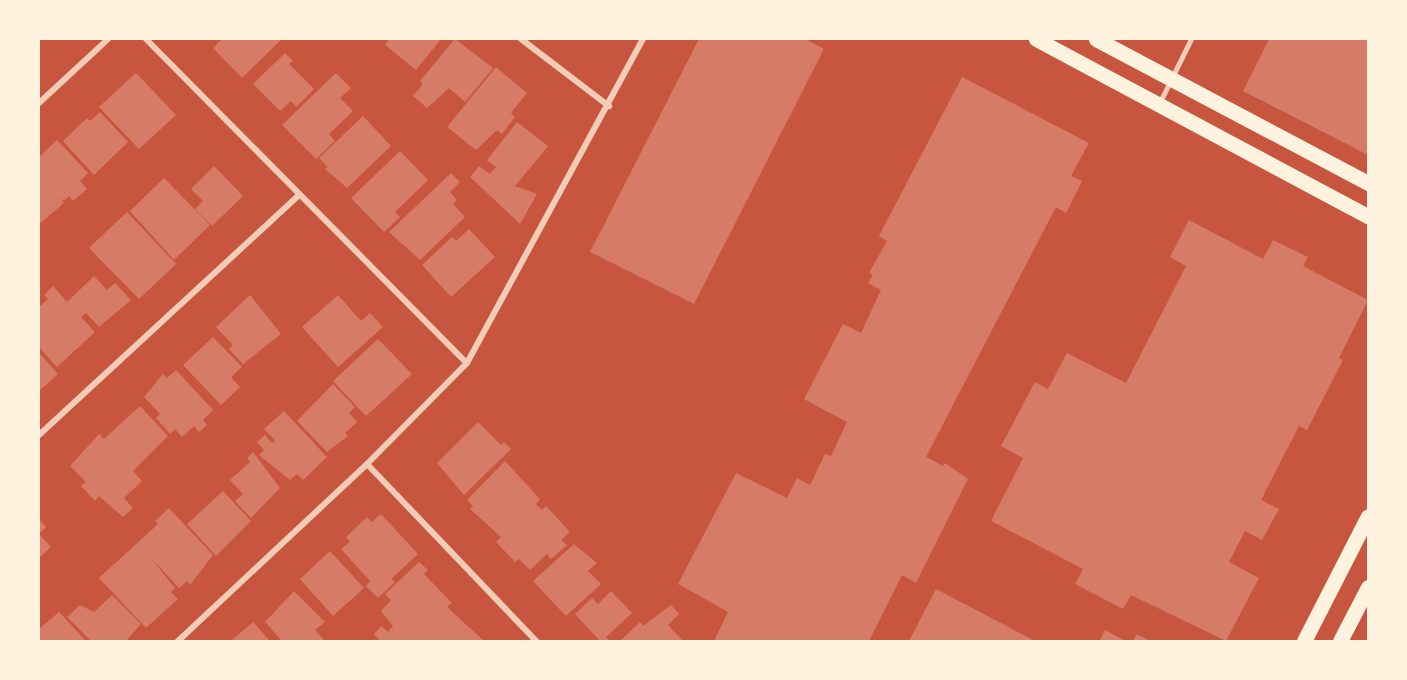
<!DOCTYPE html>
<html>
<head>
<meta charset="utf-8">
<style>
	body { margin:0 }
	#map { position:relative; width:1407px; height:680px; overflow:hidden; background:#c8553d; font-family:"PT Serif",serif }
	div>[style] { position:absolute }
	.building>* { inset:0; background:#d67c66 }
	.service>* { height:4.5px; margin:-2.25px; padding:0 2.25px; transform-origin:2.25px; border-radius:2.25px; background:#f1ccb7 }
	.minor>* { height:6px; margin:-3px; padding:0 3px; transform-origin:3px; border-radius:3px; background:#f1ccb7 }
	.primary>* { height:15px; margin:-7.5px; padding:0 7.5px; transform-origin:7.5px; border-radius:7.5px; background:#fff3e0 }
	span { translate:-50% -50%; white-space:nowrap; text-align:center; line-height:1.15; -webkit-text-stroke:6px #fff3e0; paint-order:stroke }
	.frame { position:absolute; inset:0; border:40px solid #fff3e0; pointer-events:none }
</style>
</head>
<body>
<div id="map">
	<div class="building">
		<div style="clip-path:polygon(222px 39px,282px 39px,242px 78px,213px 48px)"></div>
		<div style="clip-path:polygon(389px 39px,441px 39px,416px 70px,385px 45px)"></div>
		<div style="clip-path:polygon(455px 39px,493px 68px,465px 102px,449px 88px,427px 108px,413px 96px,423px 84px,420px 81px)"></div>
		<div style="clip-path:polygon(699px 39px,805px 39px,824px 49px,694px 304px,590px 252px)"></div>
		<div style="clip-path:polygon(1269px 39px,1368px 39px,1368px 155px,1243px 91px)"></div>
		<div style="clip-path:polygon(285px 53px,293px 61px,289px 64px,314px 89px,296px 107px,291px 101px,280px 111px,253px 84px)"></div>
		<div style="clip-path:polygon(496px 67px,527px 93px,511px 113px,515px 117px,502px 134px,497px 130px,476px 150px,447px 127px)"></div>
		<div style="clip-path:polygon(136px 73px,176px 115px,139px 149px,99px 107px)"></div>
		<div style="clip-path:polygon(336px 73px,351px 88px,340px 98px,353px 111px,329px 134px,335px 141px,316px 159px,282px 125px)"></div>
		<div style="clip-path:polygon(962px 77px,1089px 143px,1071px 176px,1082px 181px,1066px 213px,1056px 207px,926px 457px,943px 466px,945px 463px,968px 479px,916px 583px,902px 575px,869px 641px,714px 641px,728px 612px,678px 584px,736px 473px,787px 498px,797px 478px,810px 485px,825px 454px,831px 456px,847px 422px,804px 399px,843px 324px,861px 333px,881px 290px,868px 283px,873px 275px,869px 273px,887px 241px,879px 236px)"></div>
		<div style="clip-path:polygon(100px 112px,128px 142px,94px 175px,63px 141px,87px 118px,90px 121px)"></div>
		<div style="clip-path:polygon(363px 116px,391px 146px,347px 188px,325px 169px,328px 167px,319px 158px)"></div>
		<div style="clip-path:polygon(517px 122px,548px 146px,515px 186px,537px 194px,520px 224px,470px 177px,479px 166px,490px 174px,496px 167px,487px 160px)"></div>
		<div style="clip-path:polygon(57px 140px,88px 173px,80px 181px,87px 189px,73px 201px,69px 196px,64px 201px,60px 197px,64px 203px,39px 224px,39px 157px)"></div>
		<div style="clip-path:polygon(400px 151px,428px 180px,395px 212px,400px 217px,384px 232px,351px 198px)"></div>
		<div style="clip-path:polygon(214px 166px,243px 196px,212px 226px,195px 209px,203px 201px,191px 189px)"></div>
		<div style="clip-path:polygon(451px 173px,460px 182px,450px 192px,457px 200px,453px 204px,465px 217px,420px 260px,389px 232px)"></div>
		<div style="clip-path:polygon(164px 178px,210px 225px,174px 260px,130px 211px)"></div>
		<div style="clip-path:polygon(127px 212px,176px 264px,139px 299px,89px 248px)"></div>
		<div style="clip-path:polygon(1189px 220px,1263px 259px,1273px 240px,1308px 257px,1303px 266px,1368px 300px,1339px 358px,1343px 360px,1307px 430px,1299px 426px,1261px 500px,1279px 509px,1262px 540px,1245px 531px,1229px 562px,1259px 578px,1226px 641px,1131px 595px,1123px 609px,1075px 584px,1083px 569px,991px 521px,1023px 458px,1001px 446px,1035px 382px,1048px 389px,1067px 353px,1126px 383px,1186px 266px,1170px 257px)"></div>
		<div style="clip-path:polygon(469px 229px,495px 257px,451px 297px,422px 265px,452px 237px,456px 241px)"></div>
		<div style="clip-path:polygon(94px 276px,107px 290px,115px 283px,131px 300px,99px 327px,86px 313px,81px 317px,95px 332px,57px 367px,39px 347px,39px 307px,48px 299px,44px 295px,53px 286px,67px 302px)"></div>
		<div style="clip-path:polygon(250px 295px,281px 334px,243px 364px,229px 349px,233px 345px,216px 327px)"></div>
		<div style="clip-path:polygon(338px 295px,361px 321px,370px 313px,383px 327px,338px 367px,302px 327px)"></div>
		<div style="clip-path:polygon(213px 337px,242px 367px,231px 377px,240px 387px,221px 405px,183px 365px)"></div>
		<div style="clip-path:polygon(378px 339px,412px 374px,366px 416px,333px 381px)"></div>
		<div style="clip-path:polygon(39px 353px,58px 374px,39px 391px)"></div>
		<div style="clip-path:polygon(176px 370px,213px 410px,203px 420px,207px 425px,199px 432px,194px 426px,182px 437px,175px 429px,170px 434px,156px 418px,160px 414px,144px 397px,163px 374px,167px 378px)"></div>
		<div style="clip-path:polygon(333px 384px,355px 407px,349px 413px,357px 422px,345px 433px,348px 436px,327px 452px,297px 421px)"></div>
		<div style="clip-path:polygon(140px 406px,168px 436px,133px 471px,142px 481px,124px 498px,133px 508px,123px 517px,99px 496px,95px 501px,81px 486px,86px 482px,70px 466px,99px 434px,104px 439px)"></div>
		<div style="clip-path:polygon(284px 411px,327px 457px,303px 480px,297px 474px,290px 480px,259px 455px,264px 450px,257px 442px,265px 435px,272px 443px,275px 440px,264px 429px)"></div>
		<div style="clip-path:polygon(478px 422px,501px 445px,504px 442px,511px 449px,464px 495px,437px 463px)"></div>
		<div style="clip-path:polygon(253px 452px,280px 488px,251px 518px,235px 501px,243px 494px,230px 480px,250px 462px,247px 458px)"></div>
		<div style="clip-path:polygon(505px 461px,540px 499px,536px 504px,542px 510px,546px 506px,570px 532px,561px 540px,567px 545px,551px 559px,547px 554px,530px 570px,519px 559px,515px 562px,496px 542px,501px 537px,470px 509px,473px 506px,467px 500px)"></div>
		<div style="clip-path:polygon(223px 491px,251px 521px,216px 556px,187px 524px)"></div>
		<div style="clip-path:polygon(169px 508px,213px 555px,190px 585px,187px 581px,179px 588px,150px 557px,175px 588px,171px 592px,178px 599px,146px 628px,99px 578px,158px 524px,155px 521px)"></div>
		<div style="clip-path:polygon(381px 514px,418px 554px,391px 579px,395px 582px,378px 598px,366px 586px,370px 581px,341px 549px,350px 542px,346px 537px,367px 517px,372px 522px)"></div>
		<div style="clip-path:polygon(39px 519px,46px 527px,39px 534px)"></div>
		<div style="clip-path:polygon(39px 534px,51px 547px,39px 558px)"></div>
		<div style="clip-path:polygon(574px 544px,597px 563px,588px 571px,601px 584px,566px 616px,533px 581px)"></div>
		<div style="clip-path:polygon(330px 551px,364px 588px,333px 616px,300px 579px)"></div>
		<div style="clip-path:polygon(419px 562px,428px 570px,424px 574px,452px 603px,447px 607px,484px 641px,380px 641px,374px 634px,381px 626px,388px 632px,393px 626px,381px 611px,391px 600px,385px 594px)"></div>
		<div style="clip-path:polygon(936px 589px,1035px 641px,909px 641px)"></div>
		<div style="clip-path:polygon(294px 591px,325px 622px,315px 630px,325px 641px,282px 641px,265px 622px)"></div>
		<div style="clip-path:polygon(611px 591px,632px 613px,606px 637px,610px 641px,600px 641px,575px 614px,592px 598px,598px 604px)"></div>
		<div style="clip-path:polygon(112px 595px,141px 624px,126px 641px,91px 641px,67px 617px,80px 605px,94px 612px)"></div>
		<div style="clip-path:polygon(671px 605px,679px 614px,668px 625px,683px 641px,620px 641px,640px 622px,643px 626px)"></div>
		<div style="clip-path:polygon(59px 612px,74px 628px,86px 641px,39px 641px,39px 629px)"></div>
		<div style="clip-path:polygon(253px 622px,270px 641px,231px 641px)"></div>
		<div style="clip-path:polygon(1105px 630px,1126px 641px,1100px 640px)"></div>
		<div style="clip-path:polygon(1137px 634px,1150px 641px,1133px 641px)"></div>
	</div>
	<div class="service">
		<div style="left:1160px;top:102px;width:70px;rotate:-63.8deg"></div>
	</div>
	<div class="minor">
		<div style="left:146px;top:39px;width:456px;rotate:45.3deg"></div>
		<div style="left:521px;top:39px;width:111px;rotate:37.3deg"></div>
		<div style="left:39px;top:103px;width:94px;rotate:-42.8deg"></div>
		<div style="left:39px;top:435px;width:352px;rotate:-42.7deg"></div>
		<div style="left:367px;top:464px;width:245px;rotate:46.3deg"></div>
		<div style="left:178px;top:641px;width:259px;rotate:-43.1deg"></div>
		<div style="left:367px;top:464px;width:142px;rotate:-45.3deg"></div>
		<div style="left:467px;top:363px;width:369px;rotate:-61.5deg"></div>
	</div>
	<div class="primary">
		<div style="left:1036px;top:39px;width:376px;rotate:28.1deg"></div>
		<div style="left:1096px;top:39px;width:308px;rotate:27.9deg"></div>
		<div style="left:1304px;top:641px;width:140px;rotate:-62.9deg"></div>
		<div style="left:1340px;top:641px;width:61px;rotate:-62.6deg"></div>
	</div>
	<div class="frame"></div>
</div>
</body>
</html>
